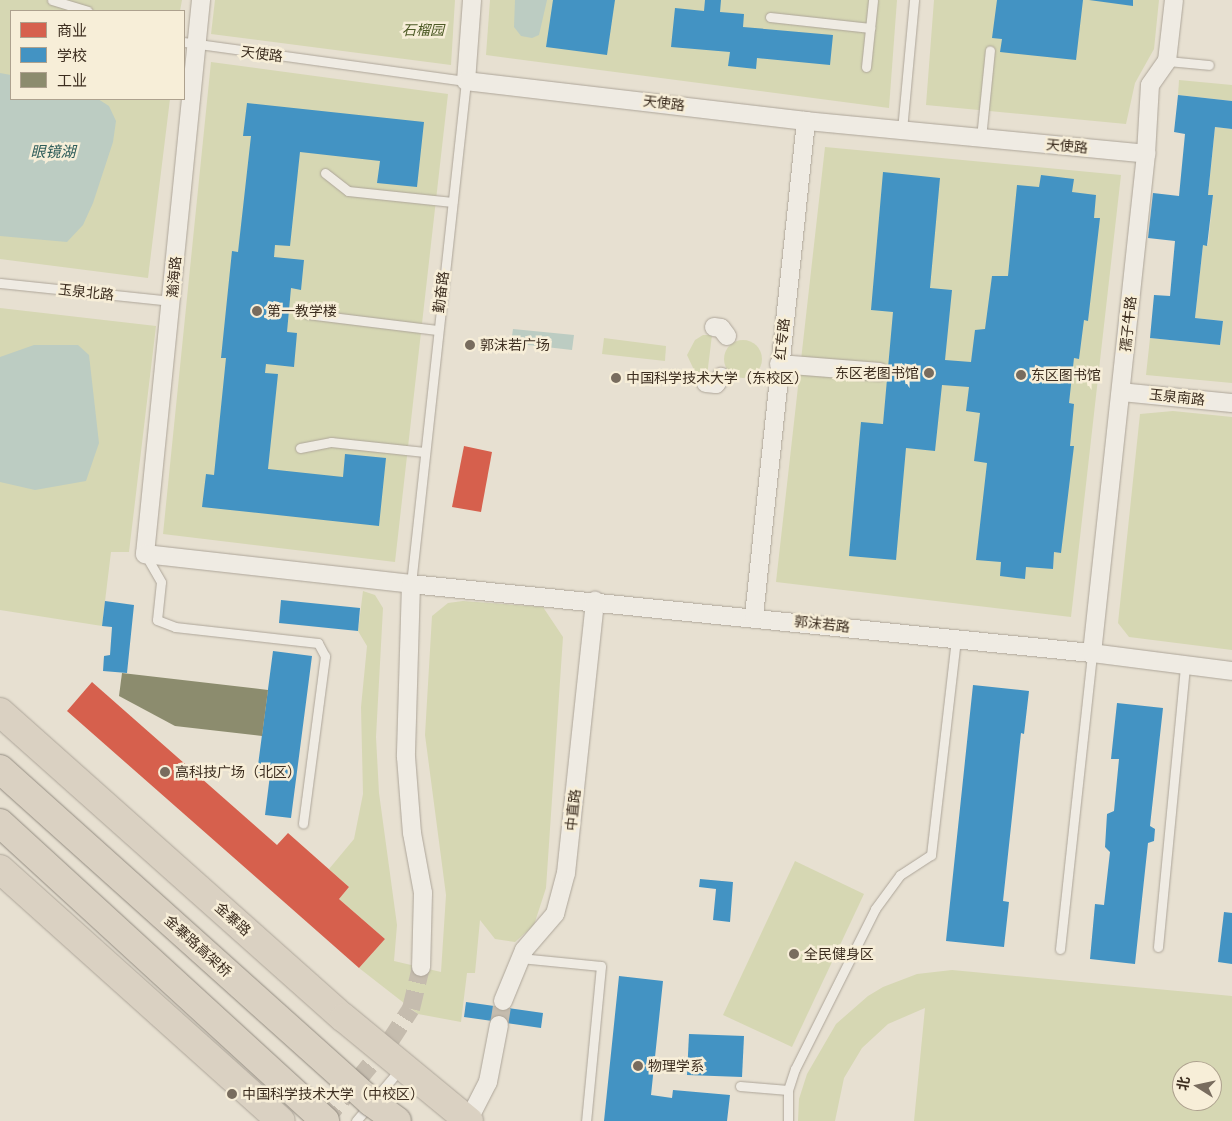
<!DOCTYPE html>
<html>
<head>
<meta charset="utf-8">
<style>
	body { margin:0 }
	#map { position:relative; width:1232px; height:1121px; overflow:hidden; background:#e7e0d1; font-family:Merriweather,"Noto Sans SC",serif }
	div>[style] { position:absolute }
	.green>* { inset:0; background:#d6d7b3 }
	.round { border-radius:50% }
	.water>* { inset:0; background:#bcccc2 }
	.shops>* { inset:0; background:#d6604d }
	.schools>* { inset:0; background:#4393c3 }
	.industry>* { inset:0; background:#8c8c6e }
	.street-tunnel>* { height:18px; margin-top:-9px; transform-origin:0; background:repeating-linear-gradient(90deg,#c5bcae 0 18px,transparent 0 27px) }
	.roads { filter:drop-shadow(0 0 1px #ada599) drop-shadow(0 0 1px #ada599) }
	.lane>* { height:9px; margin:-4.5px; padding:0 4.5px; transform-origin:4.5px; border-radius:4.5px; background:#efebe3 }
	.street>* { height:18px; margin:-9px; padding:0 9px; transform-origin:9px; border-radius:9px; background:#efebe3 }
	.highway>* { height:28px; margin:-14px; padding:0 14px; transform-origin:14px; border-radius:14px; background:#dad1c2 }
	.bridges { filter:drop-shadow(0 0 1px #928b80) drop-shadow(0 0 1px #928b80) }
	.highway-bridge>* { height:28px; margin:-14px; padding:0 14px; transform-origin:14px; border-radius:14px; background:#dad1c2 }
	.dots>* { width:14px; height:14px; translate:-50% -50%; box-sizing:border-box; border:2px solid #f7eed8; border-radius:50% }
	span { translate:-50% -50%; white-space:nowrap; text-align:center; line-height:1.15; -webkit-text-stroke:5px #f7eed8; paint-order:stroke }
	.park-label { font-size:14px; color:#4d5a26; font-style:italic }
	.street-label { font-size:14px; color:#3d2e20 }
	.poi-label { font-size:14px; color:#3d2e20 }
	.left { translate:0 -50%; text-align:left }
	.right { translate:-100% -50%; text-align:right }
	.water-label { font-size:15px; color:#2f5d5a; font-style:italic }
	.legend { position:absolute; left:10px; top:10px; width:175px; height:90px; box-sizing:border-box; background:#f7eed8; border:1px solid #ada18e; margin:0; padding:6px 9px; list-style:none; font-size:15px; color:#3d2e20 }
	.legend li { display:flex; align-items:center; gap:10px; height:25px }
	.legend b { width:25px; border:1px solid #ada18e }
	.north { position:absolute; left:1172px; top:1061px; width:50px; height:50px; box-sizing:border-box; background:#f7eed8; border:1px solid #ada18e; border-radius:50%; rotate:280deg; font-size:14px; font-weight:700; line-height:20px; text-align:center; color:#3d2e20 }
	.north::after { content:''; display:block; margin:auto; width:18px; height:22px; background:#786c5e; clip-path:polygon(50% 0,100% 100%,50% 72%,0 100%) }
</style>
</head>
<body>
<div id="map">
	<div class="green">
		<div style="clip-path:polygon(0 0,182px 0,180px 11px,11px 11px,11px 99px,170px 99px,148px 278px,0 259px)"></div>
		<div style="clip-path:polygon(215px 0,455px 0,451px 65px,211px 34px)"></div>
		<div style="clip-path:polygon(490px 0,897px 0,889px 108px,486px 55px)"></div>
		<div style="clip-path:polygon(934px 0,1159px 0,1154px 49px,1135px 83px,1126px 124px,926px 105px)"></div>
		<div style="clip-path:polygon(211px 62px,448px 94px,395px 562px,163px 534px)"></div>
		<div style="clip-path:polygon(1179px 80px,1232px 85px,1232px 101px,1178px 95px)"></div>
		<div style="clip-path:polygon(1215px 127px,1232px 129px,1232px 383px,1146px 375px,1150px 338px,1220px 345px,1223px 321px,1195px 318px,1203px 245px,1208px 245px,1213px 195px,1208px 195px)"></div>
		<div style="clip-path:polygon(825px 147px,1121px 175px,1071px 617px,776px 582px)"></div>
		<div style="clip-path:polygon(0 308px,156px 326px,129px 552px,111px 552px,102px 626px,0 610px)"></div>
		<div style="clip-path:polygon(703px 335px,712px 335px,707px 376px,694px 370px,687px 355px,695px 340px)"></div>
		<div style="clip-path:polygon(604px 338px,666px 346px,665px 361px,602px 354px)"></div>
		<div class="round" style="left:724px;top:340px;width:38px;height:38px"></div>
		<div style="clip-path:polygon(1173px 411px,1232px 417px,1232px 650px,1129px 637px,1118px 623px,1140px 414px)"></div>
		<div style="clip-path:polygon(363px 591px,375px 595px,383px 608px,376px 737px,379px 793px,397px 925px,394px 961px,441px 972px,446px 895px,425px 735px,432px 616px,448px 603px,463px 601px,543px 607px,563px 637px,546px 888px,534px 925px,515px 942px,495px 939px,480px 920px,475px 973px,467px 973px,461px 1022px,418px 1014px,359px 968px,385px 939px,339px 899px,349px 887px,329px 869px,354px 839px,363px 794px,361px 707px,367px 646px,358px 631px)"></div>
		<div style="clip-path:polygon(795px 861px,864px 894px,792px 1047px,723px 1015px)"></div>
		<div style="clip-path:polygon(evenodd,952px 970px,1232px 996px,1232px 1121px,914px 1121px,925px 1008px,888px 1024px,862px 1048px,844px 1078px,835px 1121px,798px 1121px,799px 1099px,807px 1074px,836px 1024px,868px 996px,883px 987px,917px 974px,952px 970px,1182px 1071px,1212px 1071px,1212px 1101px,1182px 1101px,1182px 1071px)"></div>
	</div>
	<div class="water">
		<div style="clip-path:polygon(515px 0,547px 0,539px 35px,532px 38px,521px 36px,514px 27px)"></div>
		<div style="clip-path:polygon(0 73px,11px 75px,11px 99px,98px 99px,109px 106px,116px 121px,113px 142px,93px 203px,83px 225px,67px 242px,0 236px)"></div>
		<div style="clip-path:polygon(513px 329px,574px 335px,572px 350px,511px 343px)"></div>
		<div style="clip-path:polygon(34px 345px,78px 345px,89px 355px,99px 443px,86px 481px,35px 490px,0 482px,0 357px)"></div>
	</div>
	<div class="shops">
		<div style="clip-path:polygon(464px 446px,492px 452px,481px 512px,452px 507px)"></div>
		<div style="clip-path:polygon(92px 682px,277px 845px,288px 833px,349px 887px,339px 899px,385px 939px,359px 968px,67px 711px)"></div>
	</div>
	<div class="schools">
		<div style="clip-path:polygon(553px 0,615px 0,607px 55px,546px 47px)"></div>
		<div style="clip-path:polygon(705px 0,721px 0,720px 12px,744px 14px,743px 27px,833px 35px,830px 65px,757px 58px,756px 69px,728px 66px,730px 52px,671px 47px,675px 8px,704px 11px)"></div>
		<div style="clip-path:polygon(997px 0,1083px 0,1076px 60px,1000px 52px,1002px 39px,992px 38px)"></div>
		<div style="clip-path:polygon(1089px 0,1133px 0,1133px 6px)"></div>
		<div style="clip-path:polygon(1178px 95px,1232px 101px,1232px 129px,1215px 127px,1208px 195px,1213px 195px,1207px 246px,1203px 245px,1195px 318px,1223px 321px,1220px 345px,1150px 338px,1154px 295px,1170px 296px,1175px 241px,1148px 238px,1153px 193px,1179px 196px,1185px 134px,1174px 132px)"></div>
		<div style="clip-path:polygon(247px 103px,424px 122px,417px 187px,377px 183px,380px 161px,300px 152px,290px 246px,275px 245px,274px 257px,304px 260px,301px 290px,291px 288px,287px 332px,297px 333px,294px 367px,266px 364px,265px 373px,278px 374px,268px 469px,343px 477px,345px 454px,386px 458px,379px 526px,202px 507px,206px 474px,214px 475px,226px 358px,221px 358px,232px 251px,238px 252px,251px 136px,243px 136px)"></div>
		<div style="clip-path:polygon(883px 172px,940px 178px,930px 288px,952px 290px,945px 360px,971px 362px,975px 330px,985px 329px,992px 276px,1008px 276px,1017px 185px,1039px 187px,1041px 175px,1074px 179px,1072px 192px,1096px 195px,1094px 218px,1100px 218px,1088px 321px,1084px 320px,1079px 359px,1074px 358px,1069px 403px,1074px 404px,1070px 446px,1074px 446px,1061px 553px,1054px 552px,1053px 569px,1026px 567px,1025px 579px,1000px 576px,1001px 562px,976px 560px,987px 463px,974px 461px,980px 413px,966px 411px,969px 387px,942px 385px,935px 451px,906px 448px,896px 560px,849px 556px,861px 422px,883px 424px,893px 312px,871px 310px)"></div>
		<div style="clip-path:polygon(281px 600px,360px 608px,358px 631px,279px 623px)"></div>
		<div style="clip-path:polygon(105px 601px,134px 605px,127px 673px,103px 671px,104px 656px,110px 655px,112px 627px,102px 626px)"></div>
		<div style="clip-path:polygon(273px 651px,312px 656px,291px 818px,265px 815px,270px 775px,257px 773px)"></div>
		<div style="clip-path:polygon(973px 685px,1029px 691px,1024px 734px,1021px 733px,1003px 901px,1009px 902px,1004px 947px,946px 941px)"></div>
		<div style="clip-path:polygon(1117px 703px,1163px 708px,1150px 826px,1155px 829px,1154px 841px,1148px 843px,1135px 964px,1090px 959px,1095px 904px,1104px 905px,1110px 852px,1105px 847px,1107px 814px,1114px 811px,1119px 759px,1111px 759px)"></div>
		<div style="clip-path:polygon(700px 879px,733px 882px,730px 922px,713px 920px,716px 889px,699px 887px)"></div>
		<div style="clip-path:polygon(1224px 912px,1232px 913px,1232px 964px,1218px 962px)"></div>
		<div style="clip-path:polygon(619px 976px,663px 981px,651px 1095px,672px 1098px,673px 1090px,730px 1095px,727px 1121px,604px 1121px)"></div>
		<div style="clip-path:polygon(466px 1002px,543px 1013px,541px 1028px,464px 1017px)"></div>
		<div style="clip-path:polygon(689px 1034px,744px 1036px,742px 1077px,687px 1075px)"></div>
	</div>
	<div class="industry">
		<div style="clip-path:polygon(122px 673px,268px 690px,262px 736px,175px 726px,119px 696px)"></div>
	</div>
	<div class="street-tunnel">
		<div style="left:499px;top:1025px;width:24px;rotate:-81deg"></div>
		<div style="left:324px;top:1121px;width:104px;rotate:-50.5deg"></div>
		<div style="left:390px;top:1041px;width:38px;rotate:-57deg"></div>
		<div style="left:411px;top:1009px;width:43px;rotate:-76.6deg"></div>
	</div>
	<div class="roads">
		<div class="lane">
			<div style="left:52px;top:0;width:37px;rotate:17deg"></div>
			<div style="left:770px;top:17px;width:101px;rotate:6.3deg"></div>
			<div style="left:184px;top:42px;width:285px;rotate:7.9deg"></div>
			<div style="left:466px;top:81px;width:506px;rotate:96.24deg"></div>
			<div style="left:1167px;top:61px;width:42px;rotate:5.4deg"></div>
			<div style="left:866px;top:67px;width:67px;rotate:-84deg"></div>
			<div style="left:902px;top:130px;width:131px;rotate:-84.7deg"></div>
			<div style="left:981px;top:138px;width:88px;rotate:-84.2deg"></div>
			<div style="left:325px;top:173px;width:29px;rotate:38deg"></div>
			<div style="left:348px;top:191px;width:105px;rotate:6deg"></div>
			<div style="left:0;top:283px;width:173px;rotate:6deg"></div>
			<div style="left:307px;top:314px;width:131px;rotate:7deg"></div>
			<div style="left:300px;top:448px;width:32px;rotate:-11deg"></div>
			<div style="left:331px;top:442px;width:94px;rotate:6.1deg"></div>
			<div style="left:145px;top:554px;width:32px;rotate:60deg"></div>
			<div style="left:161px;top:582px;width:38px;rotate:96deg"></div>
			<div style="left:157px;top:620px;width:19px;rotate:21deg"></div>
			<div style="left:175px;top:627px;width:144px;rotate:6.4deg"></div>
			<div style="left:318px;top:643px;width:15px;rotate:62deg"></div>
			<div style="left:325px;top:656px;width:169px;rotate:97.5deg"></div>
			<div style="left:1158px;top:947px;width:283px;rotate:-84.5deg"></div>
			<div style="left:1060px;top:949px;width:298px;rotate:-83.8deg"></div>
			<div style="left:520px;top:958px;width:81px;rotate:5.6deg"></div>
			<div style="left:601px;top:966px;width:156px;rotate:95.5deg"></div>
			<div style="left:740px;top:1086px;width:48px;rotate:4.8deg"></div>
			<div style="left:356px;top:1121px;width:70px;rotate:-49.7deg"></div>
			<div style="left:788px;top:1121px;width:31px;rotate:-90deg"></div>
			<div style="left:788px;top:1090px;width:22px;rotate:-72deg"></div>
			<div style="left:795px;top:1069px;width:179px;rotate:-63.4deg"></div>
			<div style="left:875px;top:909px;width:42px;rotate:-53.7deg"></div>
			<div style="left:900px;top:875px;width:37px;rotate:-33deg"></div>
			<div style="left:931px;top:855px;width:218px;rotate:-83.4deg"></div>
		</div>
		<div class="street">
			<div style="left:201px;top:0;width:557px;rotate:95.77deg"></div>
			<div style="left:145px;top:554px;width:268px;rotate:6.4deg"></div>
			<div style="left:411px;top:584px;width:684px;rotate:5.79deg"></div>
			<div style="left:1092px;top:653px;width:141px;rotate:7.3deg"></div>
			<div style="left:472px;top:0;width:81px;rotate:94.2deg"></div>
			<div style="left:466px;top:81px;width:342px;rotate:6.7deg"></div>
			<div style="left:806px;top:121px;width:342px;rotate:5.5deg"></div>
			<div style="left:714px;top:327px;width:7px;rotate:8deg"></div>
			<div style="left:721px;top:328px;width:10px;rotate:53deg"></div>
			<div style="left:779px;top:364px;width:101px;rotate:4.5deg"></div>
			<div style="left:706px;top:383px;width:10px;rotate:6deg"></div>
			<div style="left:716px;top:384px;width:9px;rotate:-54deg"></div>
			<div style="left:1121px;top:392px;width:112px;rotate:5.7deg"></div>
			<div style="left:411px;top:584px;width:173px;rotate:91.7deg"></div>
			<div style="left:406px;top:757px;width:76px;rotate:85.5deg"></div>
			<div style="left:412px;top:833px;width:61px;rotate:79.6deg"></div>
			<div style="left:423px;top:893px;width:74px;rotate:91.5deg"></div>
			<div style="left:754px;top:616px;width:498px;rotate:-84deg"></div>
			<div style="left:1092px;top:653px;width:502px;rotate:-83.82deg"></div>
			<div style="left:1146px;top:154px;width:69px;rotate:-86.7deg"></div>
			<div style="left:1150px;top:85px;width:29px;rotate:-55deg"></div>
			<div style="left:1167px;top:61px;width:61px;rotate:-83.5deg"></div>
			<div style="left:503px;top:1001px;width:55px;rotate:-67.6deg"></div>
			<div style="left:524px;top:950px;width:48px;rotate:-49.3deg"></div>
			<div style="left:555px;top:914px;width:42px;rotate:-75deg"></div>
			<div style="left:566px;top:873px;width:274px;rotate:-83.9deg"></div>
			<div style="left:468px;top:1121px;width:44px;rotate:-62.9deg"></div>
			<div style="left:488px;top:1082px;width:58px;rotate:-79.1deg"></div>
		</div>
		<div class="highway">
			<div style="left:0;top:712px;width:460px;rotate:41.7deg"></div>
			<div style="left:344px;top:1018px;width:162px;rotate:39.5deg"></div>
			<div style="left:0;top:869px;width:377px;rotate:41.9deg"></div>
		</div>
	</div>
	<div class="bridges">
		<div class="highway-bridge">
			<div style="left:0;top:769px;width:499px;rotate:41.9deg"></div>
			<div style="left:371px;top:1102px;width:32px;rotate:36deg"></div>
			<div style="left:0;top:823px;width:441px;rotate:42.5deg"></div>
		</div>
	</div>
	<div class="dots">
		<div style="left:257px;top:311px;background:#786c5e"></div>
		<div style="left:470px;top:345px;background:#786c5e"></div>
		<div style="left:929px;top:373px;background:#786c5e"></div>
		<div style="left:1021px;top:375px;background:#786c5e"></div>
		<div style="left:616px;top:378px;background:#786c5e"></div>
		<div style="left:165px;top:772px;background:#786c5e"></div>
		<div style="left:794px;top:954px;background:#786c5e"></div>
		<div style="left:638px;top:1066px;background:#786c5e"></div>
		<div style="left:232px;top:1094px;background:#786c5e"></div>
	</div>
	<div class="park-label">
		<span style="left:423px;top:30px">石榴园</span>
	</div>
	<div class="street-label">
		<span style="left:262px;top:54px;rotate:7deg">天使路</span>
		<span style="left:664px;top:103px;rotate:7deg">天使路</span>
		<span style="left:1067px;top:146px;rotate:5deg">天使路</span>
		<span style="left:174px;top:277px;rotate:-85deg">瀚海路</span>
		<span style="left:86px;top:292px;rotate:6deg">玉泉北路</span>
		<span style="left:441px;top:292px;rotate:-83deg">勤奋路</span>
		<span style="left:1128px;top:324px;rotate:-84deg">孺子牛路</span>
		<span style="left:782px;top:339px;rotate:-84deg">红专路</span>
		<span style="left:1177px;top:397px;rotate:6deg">玉泉南路</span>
		<span style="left:822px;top:624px;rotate:6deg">郭沫若路</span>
		<span style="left:573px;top:810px;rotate:-84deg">中直路</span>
		<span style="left:233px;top:919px;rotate:42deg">金寨路</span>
		<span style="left:198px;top:946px;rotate:42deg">金寨路高架桥</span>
	</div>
	<div class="poi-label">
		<span class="left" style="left:267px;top:311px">第一教学楼</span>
		<span class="left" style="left:480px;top:345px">郭沫若广场</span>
		<span class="right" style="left:919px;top:373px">东区老图书馆</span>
		<span class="left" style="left:1031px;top:375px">东区图书馆</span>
		<span class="left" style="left:626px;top:378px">中国科学技术大学（东校区）</span>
		<span class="left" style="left:175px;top:772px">高科技广场（北区）</span>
		<span class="left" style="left:804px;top:954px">全民健身区</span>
		<span class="left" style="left:648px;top:1066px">物理学系</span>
		<span class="left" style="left:242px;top:1094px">中国科学技术大学（中校区）</span>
	</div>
	<div class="water-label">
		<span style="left:53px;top:152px">眼镜湖</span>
	</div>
	<ul class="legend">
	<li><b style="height:14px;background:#d6604d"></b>商业</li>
	<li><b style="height:14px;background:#4393c3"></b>学校</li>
	<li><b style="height:14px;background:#8c8c6e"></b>工业</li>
	</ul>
	<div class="north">北</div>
</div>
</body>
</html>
